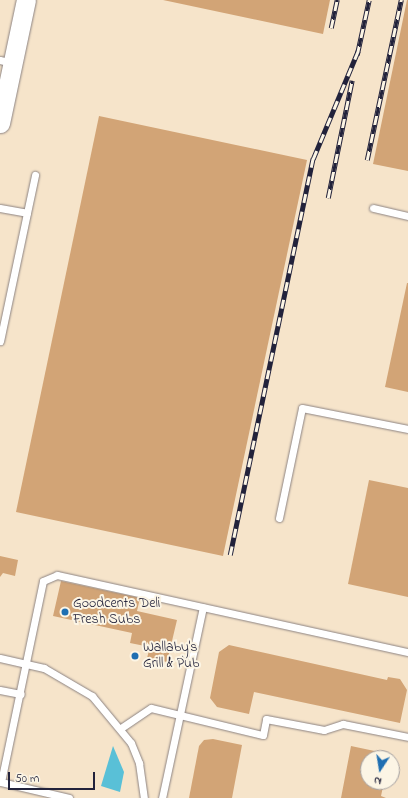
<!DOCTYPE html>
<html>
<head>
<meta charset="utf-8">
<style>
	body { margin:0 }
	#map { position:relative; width:408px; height:798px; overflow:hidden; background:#f6e4ca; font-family:"Indie Flower",sans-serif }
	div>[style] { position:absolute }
	.water>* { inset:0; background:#59c0d7 }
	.building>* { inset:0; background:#d2a476 }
	.roads { filter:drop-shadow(0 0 1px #8c8382) drop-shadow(0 0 1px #8c8382) }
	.service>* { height:7px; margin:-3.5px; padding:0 3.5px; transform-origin:3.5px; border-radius:3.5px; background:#fff }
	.secondary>* { height:19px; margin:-9.5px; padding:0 9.5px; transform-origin:9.5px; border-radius:9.5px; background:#fff }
	.rail>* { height:4.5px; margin-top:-2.25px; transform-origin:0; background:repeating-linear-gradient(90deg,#fcf5e5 0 9px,#22223b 0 18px); box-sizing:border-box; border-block:1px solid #22223b }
	.dots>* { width:11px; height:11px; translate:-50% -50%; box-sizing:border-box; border:2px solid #fcf5e5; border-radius:50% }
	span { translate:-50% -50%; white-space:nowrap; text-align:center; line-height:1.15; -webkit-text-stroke:4px #fcf5e5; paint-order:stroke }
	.poi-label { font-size:14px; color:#22223b }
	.left { translate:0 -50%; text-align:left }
	.north { position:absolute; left:360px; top:750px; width:40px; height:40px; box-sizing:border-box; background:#fcf5e5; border:1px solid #a5a1a1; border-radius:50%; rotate:192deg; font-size:11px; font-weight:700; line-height:16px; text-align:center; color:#22223b }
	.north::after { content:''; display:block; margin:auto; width:14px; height:18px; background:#1f6fb2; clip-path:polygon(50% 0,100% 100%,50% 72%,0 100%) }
	.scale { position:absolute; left:8px; top:772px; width:87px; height:18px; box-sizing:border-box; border:2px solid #22223b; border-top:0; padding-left:5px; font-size:12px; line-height:14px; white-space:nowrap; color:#22223b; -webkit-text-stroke:3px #fcf5e5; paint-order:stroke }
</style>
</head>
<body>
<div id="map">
	<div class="water">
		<div style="clip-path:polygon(113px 746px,124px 772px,120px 792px,101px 786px)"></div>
	</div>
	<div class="building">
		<div style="clip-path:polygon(163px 0,330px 0,323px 34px)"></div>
		<div style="clip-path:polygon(407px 0,408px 0,408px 171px,373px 164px)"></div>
		<div style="clip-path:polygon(99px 116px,307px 160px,223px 556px,16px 512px)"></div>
		<div style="clip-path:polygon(407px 283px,408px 283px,408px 392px,385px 387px)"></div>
		<div style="clip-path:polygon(369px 480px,408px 488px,408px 597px,348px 584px)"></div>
		<div style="clip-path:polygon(0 556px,18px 560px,15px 576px,3px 573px,0 577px)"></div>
		<div style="clip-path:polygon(61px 581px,140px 598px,137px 611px,177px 620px,167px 662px,147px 658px,150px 647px,130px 643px,132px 633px,53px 616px)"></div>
		<div style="clip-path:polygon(229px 645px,387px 680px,388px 677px,400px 679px,407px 690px,400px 723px,254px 692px,249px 714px,217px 707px,210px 698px,219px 652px)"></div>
		<div style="clip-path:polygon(213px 739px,242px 745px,232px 798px,189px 798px,199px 746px,204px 740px)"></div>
		<div style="clip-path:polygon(351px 746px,384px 753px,390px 758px,368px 758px,368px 782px,384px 782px,381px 796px,386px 798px,341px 798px)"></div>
	</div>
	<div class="roads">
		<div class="service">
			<div style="left:0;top:60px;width:12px;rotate:14deg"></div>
			<div style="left:0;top:208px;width:27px;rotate:10deg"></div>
			<div style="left:27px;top:213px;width:131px;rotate:101.9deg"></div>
			<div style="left:373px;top:208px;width:36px;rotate:13deg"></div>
			<div style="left:27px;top:213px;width:39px;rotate:-78deg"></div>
			<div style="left:279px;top:518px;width:112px;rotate:-78.2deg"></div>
			<div style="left:302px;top:408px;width:108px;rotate:11.2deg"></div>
			<div style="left:0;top:658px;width:45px;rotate:12.8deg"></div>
			<div style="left:44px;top:668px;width:56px;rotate:30.3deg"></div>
			<div style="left:92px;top:696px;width:61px;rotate:50.3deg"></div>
			<div style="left:131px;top:743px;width:22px;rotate:68deg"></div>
			<div style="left:139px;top:763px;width:35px;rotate:82deg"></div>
			<div style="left:0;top:690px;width:21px;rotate:11deg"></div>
			<div style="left:121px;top:728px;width:36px;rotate:-34deg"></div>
			<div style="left:151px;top:708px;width:115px;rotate:13.6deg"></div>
			<div style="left:263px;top:735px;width:16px;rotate:-79deg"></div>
			<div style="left:266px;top:719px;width:59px;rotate:10.7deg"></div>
			<div style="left:324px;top:730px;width:20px;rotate:-18deg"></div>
			<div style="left:343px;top:724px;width:66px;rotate:11.3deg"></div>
			<div style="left:69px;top:798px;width:70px;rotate:-166.8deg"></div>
			<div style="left:1px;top:782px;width:205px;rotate:-78.2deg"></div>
			<div style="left:43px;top:581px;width:15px;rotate:-23deg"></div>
			<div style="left:57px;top:575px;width:359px;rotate:12.4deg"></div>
			<div style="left:162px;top:798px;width:195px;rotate:-77.9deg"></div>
		</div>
		<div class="secondary">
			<div style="left:0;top:123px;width:126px;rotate:-78.1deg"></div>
		</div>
	</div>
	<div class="rail">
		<div style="left:331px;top:28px;width:29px;rotate:-78deg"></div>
		<div style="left:357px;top:55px;width:56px;rotate:-77.7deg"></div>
		<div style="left:367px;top:160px;width:164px;rotate:-78deg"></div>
		<div style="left:328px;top:198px;width:120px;rotate:-78.5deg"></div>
		<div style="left:230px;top:555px;width:405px;rotate:-78.2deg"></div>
		<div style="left:313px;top:159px;width:117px;rotate:-67.4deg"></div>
	</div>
	<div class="dots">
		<div style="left:65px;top:612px;background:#1f6fb2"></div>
		<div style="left:135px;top:656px;background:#1f6fb2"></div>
	</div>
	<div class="poi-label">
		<span class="left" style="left:73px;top:612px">Goodcents Deli<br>Fresh Subs</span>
		<span class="left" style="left:143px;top:656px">Wallaby's<br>Grill &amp; Pub</span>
	</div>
	<div class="north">N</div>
	<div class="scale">50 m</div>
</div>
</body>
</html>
